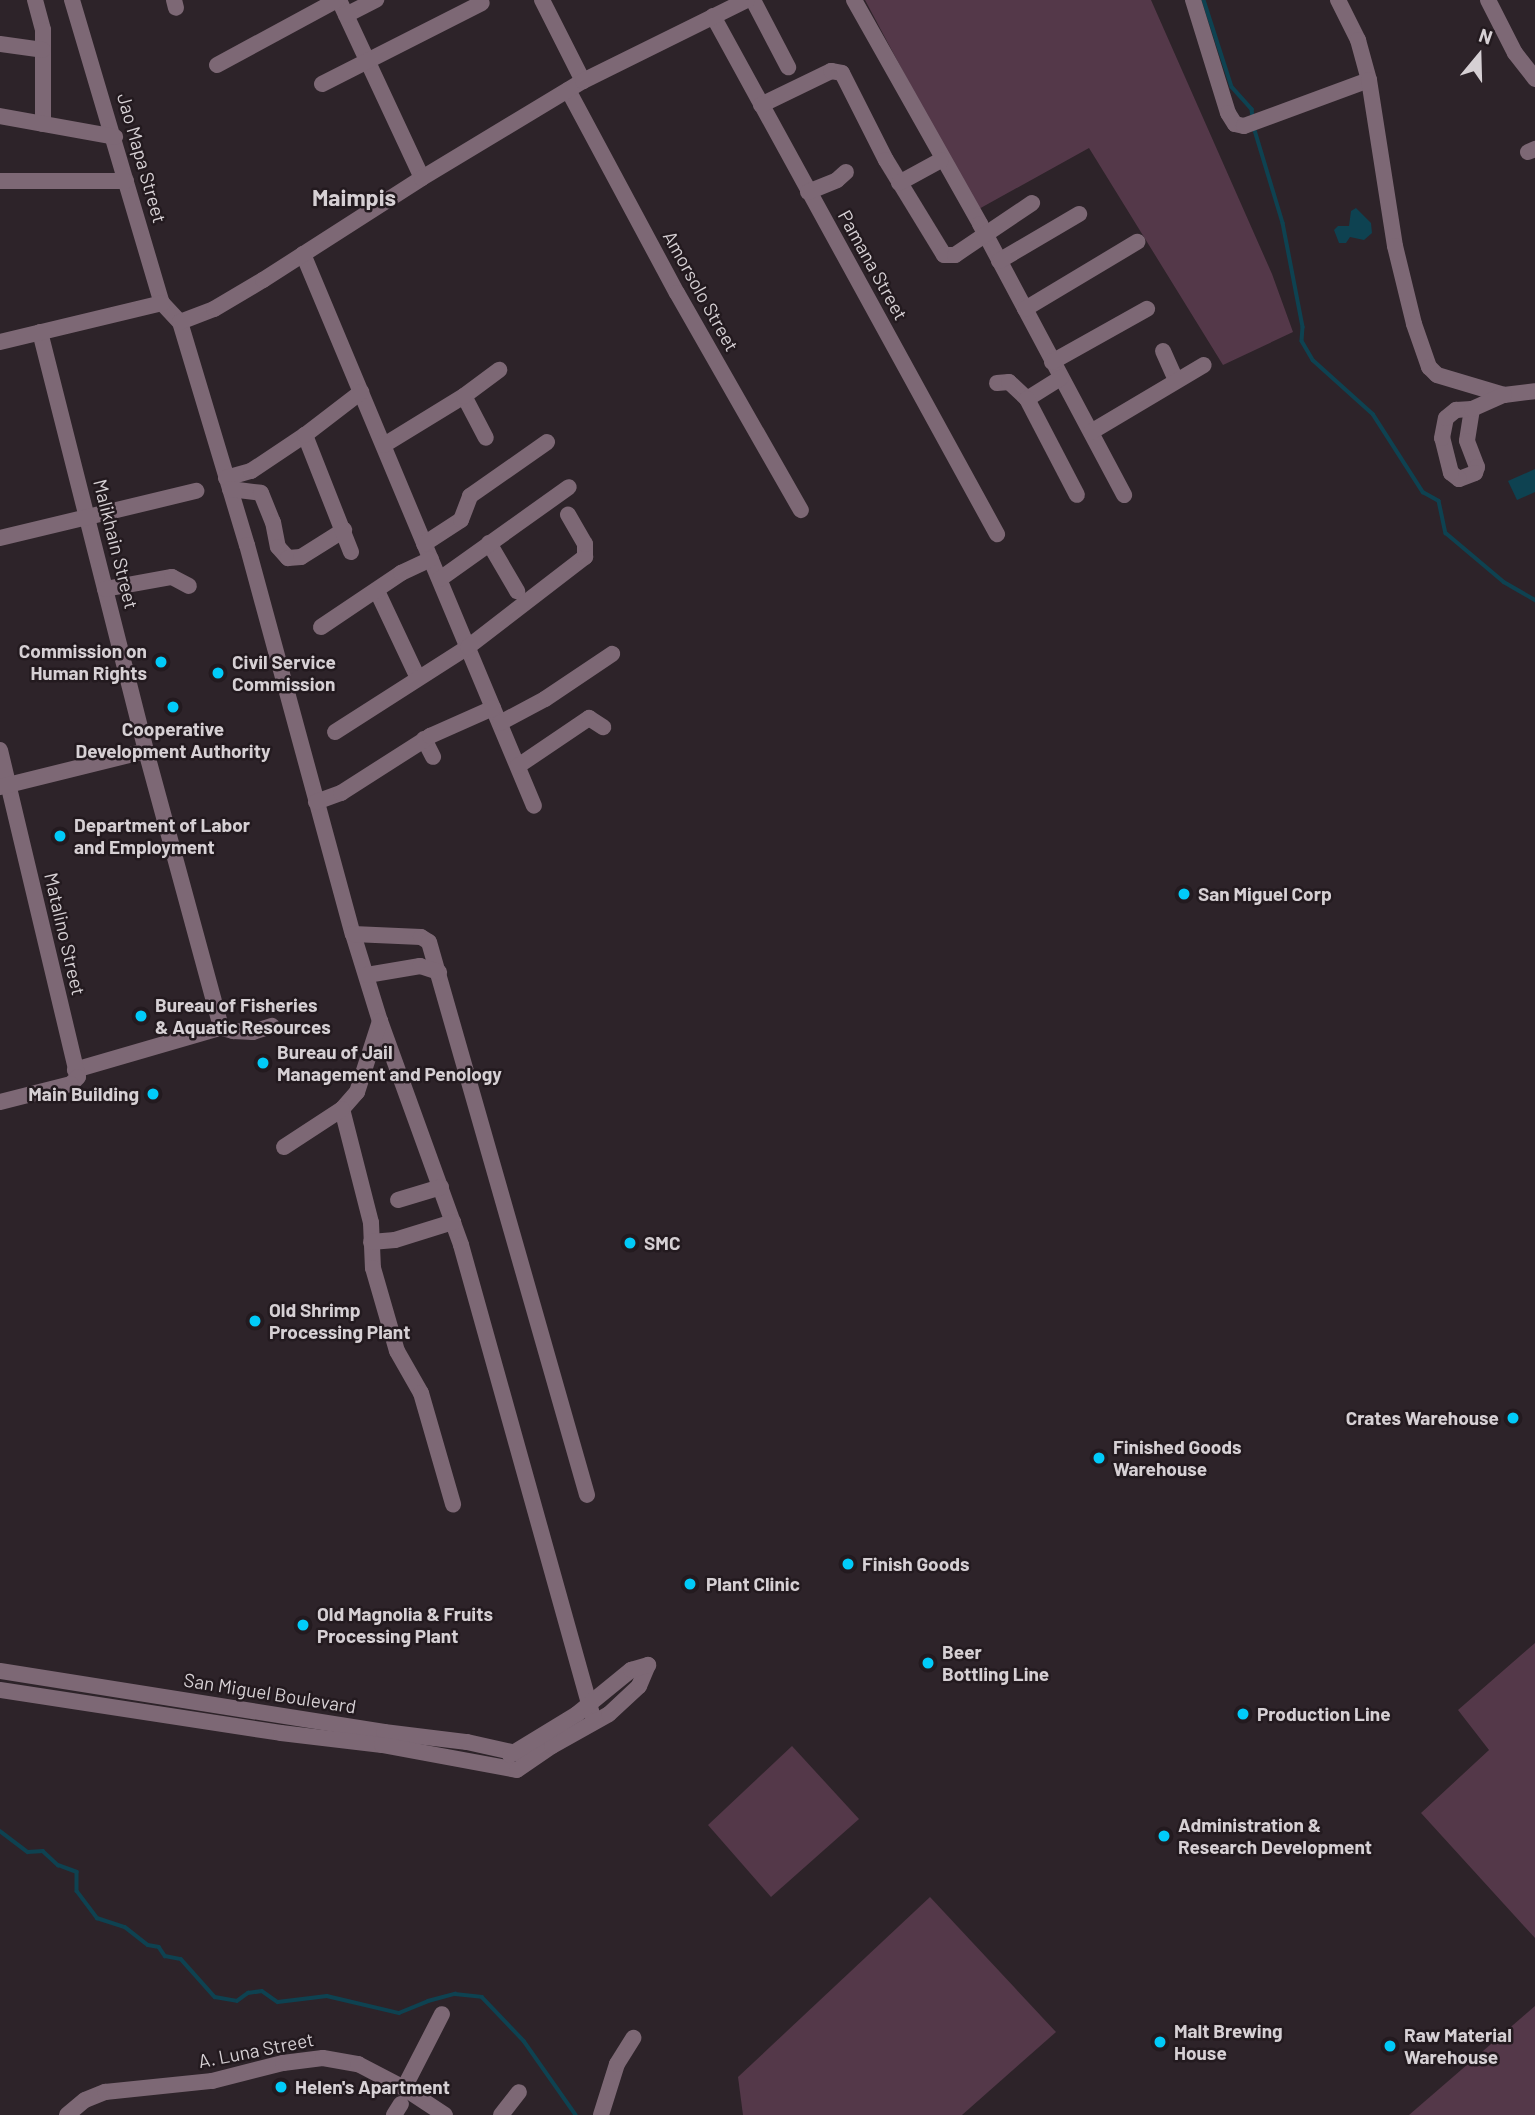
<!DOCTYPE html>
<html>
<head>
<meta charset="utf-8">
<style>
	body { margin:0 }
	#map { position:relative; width:1535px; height:2115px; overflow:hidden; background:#2d2329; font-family:Barlow,sans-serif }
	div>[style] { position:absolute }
	.green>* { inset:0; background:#543849 }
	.water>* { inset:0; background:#0e4251 }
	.stream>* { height:3.5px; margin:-1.75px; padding:0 1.75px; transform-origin:1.75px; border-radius:1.75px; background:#0e4251 }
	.minor>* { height:16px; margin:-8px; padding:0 8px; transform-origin:8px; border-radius:8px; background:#7d6875 }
	.dots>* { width:19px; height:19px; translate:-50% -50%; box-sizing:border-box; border:4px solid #231a1f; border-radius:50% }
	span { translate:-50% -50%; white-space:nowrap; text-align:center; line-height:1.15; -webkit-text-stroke:5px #231a1f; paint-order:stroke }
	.street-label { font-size:19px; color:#d6d0d4 }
	.poi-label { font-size:19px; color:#d6d0d4; font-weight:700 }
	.right { translate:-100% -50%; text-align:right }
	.left { translate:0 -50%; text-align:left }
	.quarter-label { font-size:23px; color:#d6d0d4; font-weight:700 }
	.north { position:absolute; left:1444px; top:21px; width:70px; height:70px; -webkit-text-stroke:5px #231a1f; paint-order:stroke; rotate:19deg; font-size:19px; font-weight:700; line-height:28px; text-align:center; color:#d6d0d4 }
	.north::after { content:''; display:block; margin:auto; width:24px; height:32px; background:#d6d0d4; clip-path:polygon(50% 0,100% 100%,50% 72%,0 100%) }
</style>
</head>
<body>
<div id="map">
	<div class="green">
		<div style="clip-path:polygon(865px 0,1151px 0,1272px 274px,1293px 332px,1223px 365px,1089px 148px,977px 210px)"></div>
		<div style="clip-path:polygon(1535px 1643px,1535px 1938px,1421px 1813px,1489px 1750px,1458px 1710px)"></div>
		<div style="clip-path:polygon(792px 1746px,859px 1819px,771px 1897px,708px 1825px)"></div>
		<div style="clip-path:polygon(930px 1897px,1056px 2032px,962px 2115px,743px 2115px,738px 2077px)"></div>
		<div style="clip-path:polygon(1535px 2006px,1535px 2115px,1409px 2115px)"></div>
	</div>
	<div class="water">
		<div style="clip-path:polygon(1356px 208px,1371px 223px,1372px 233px,1364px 240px,1350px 237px,1346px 243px,1339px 243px,1334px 230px,1338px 226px,1349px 226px,1351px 211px)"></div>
		<div style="clip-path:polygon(1535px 469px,1535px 492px,1517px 500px,1508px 481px)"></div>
	</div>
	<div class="stream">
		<div style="left:1204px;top:0;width:91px;rotate:72.2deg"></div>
		<div style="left:1232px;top:87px;width:30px;rotate:48deg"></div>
		<div style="left:1252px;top:109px;width:10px;rotate:84deg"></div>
		<div style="left:1254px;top:127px;width:100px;rotate:73.2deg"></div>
		<div style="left:1283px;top:223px;width:106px;rotate:79.1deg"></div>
		<div style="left:1303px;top:327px;width:14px;rotate:94deg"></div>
		<div style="left:1302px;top:341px;width:22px;rotate:60deg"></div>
		<div style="left:1313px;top:360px;width:81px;rotate:42deg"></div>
		<div style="left:1373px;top:414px;width:93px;rotate:57.3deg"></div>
		<div style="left:1423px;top:492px;width:18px;rotate:29deg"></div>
		<div style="left:1439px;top:501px;width:33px;rotate:78deg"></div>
		<div style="left:1446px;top:533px;width:76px;rotate:40.2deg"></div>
		<div style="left:1504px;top:582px;width:36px;rotate:30deg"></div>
		<div style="left:0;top:1831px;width:35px;rotate:37deg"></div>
		<div style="left:28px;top:1852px;width:15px;rotate:-4deg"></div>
		<div style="left:43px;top:1851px;width:21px;rotate:43deg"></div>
		<div style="left:58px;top:1865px;width:20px;rotate:20deg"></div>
		<div style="left:77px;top:1872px;width:19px;rotate:90deg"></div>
		<div style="left:77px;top:1891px;width:34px;rotate:53deg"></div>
		<div style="left:97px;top:1918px;width:29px;rotate:18deg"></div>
		<div style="left:125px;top:1927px;width:29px;rotate:38deg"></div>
		<div style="left:148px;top:1945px;width:11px;rotate:10deg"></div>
		<div style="left:159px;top:1947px;width:11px;rotate:56deg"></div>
		<div style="left:165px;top:1956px;width:16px;rotate:11deg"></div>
		<div style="left:181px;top:1959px;width:51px;rotate:48.2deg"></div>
		<div style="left:215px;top:1997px;width:22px;rotate:10deg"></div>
		<div style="left:237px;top:2001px;width:14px;rotate:-36deg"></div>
		<div style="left:248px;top:1993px;width:14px;rotate:-8deg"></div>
		<div style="left:262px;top:1991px;width:19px;rotate:35deg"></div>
		<div style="left:278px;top:2002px;width:49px;rotate:-7deg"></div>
		<div style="left:327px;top:1996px;width:74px;rotate:13.3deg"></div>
		<div style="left:399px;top:2013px;width:31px;rotate:-22deg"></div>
		<div style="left:428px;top:2001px;width:28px;rotate:-15deg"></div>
		<div style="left:455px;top:1994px;width:27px;rotate:6deg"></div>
		<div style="left:482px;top:1997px;width:61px;rotate:46.3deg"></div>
		<div style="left:524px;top:2041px;width:90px;rotate:54.9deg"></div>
	</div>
	<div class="minor">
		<div style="left:35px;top:0;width:31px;rotate:75deg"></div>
		<div style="left:43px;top:30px;width:94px;rotate:90deg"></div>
		<div style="left:72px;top:0;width:316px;rotate:73.5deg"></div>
		<div style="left:162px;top:303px;width:26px;rotate:47deg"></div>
		<div style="left:174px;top:0;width:8px;rotate:76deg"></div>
		<div style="left:339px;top:0;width:196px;rotate:65deg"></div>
		<div style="left:542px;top:0;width:91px;rotate:63.2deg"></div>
		<div style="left:753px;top:0;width:76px;rotate:62.4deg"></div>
		<div style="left:854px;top:0;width:257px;rotate:60.6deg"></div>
		<div style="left:980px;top:224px;width:307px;rotate:62deg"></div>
		<div style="left:1193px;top:0;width:118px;rotate:72.8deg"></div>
		<div style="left:1228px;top:113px;width:13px;rotate:58deg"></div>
		<div style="left:1235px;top:124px;width:9px;rotate:13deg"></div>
		<div style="left:1244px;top:126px;width:133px;rotate:-20.2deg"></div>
		<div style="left:1338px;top:0;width:45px;rotate:63.4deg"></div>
		<div style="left:1358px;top:40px;width:41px;rotate:74.6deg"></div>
		<div style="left:1369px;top:80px;width:168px;rotate:81.1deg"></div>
		<div style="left:1395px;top:246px;width:80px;rotate:76.3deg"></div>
		<div style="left:1414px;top:324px;width:46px;rotate:70.8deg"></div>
		<div style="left:1429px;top:367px;width:11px;rotate:45deg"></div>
		<div style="left:1437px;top:375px;width:70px;rotate:16.6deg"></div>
		<div style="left:1504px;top:395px;width:31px;rotate:-7deg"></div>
		<div style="left:1488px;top:0;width:59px;rotate:63deg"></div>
		<div style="left:1515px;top:53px;width:33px;rotate:52deg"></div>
		<div style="left:346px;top:15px;width:34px;rotate:-27deg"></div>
		<div style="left:713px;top:16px;width:591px;rotate:61.27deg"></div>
		<div style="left:0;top:44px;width:43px;rotate:7.9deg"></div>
		<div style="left:217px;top:65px;width:136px;rotate:-28.4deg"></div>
		<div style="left:322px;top:84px;width:179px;rotate:-26.9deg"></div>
		<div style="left:568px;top:90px;width:230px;rotate:61.8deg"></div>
		<div style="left:677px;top:293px;width:250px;rotate:60.3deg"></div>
		<div style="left:761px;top:105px;width:78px;rotate:-25.9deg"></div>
		<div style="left:831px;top:71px;width:11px;rotate:10deg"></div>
		<div style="left:842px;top:73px;width:97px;rotate:63.2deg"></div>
		<div style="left:886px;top:160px;width:111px;rotate:58.6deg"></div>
		<div style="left:944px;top:255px;width:11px"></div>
		<div style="left:955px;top:255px;width:93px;rotate:-34deg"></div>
		<div style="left:0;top:116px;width:117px;rotate:10.3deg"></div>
		<div style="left:1528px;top:152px;width:8px;rotate:-23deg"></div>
		<div style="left:0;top:181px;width:126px"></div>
		<div style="left:899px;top:183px;width:48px;rotate:-28.7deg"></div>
		<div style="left:808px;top:192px;width:31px;rotate:-22deg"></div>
		<div style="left:837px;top:180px;width:12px;rotate:-42deg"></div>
		<div style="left:303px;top:254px;width:598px;rotate:67.29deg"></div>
		<div style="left:999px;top:261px;width:93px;rotate:-30.4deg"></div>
		<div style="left:1025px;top:309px;width:131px;rotate:-30.9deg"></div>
		<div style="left:180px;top:322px;width:233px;rotate:73.3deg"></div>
		<div style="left:247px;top:545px;width:403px;rotate:74.8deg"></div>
		<div style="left:353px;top:934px;width:91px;rotate:72.8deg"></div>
		<div style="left:380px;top:1021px;width:238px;rotate:70.1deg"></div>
		<div style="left:461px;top:1245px;width:495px;rotate:74.4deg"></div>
		<div style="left:180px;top:322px;width:36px;rotate:-21deg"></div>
		<div style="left:214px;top:309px;width:57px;rotate:-30.6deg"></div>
		<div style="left:263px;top:280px;width:189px;rotate:-32.7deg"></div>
		<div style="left:422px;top:178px;width:188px;rotate:-31.1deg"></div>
		<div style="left:583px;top:81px;width:183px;rotate:-26.3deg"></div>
		<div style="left:40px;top:332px;width:432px;rotate:75.8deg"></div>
		<div style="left:146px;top:751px;width:283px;rotate:74.8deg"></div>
		<div style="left:220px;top:1024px;width:6px;rotate:129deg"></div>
		<div style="left:216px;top:1029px;width:147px;rotate:163.8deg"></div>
		<div style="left:0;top:342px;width:167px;rotate:-13.5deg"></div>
		<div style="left:1163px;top:351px;width:32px;rotate:66deg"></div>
		<div style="left:1052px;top:362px;width:109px;rotate:-29.2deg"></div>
		<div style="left:997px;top:383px;width:12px;rotate:-5deg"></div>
		<div style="left:1009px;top:382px;width:25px;rotate:43deg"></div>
		<div style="left:1027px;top:399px;width:40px;rotate:-32deg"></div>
		<div style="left:464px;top:396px;width:47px;rotate:62.4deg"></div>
		<div style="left:1027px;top:399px;width:108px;rotate:62.5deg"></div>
		<div style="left:1472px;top:409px;width:32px;rotate:99deg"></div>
		<div style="left:1467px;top:441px;width:28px;rotate:69deg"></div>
		<div style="left:1477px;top:467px;width:6px;rotate:108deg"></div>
		<div style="left:1475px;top:473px;width:17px;rotate:159deg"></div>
		<div style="left:1459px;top:479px;width:10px;rotate:-143deg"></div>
		<div style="left:1451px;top:473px;width:36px;rotate:-104deg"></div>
		<div style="left:1442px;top:438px;width:20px;rotate:-79deg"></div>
		<div style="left:1446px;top:418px;width:13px;rotate:-39deg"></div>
		<div style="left:1456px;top:410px;width:16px;rotate:-4deg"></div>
		<div style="left:1472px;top:409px;width:35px;rotate:-24deg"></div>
		<div style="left:1091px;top:432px;width:131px;rotate:-30.7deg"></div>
		<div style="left:384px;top:445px;width:94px;rotate:-31.5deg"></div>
		<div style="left:464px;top:396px;width:44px;rotate:-36.6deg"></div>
		<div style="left:226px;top:478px;width:26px;rotate:-16deg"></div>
		<div style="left:251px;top:471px;width:65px;rotate:-33.7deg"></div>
		<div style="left:230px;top:489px;width:31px;rotate:7deg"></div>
		<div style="left:261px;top:493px;width:31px;rotate:68deg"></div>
		<div style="left:273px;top:522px;width:25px;rotate:79deg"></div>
		<div style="left:278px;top:547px;width:15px;rotate:48deg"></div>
		<div style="left:288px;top:558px;width:13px;rotate:-4deg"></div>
		<div style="left:301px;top:557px;width:51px;rotate:-32.1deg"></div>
		<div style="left:0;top:538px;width:202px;rotate:-13.5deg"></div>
		<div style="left:489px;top:543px;width:56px;rotate:59.7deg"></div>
		<div style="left:424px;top:544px;width:44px;rotate:-33deg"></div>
		<div style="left:461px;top:520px;width:26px;rotate:-69deg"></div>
		<div style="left:470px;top:496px;width:94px;rotate:-35deg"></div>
		<div style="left:351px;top:552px;width:126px;rotate:-111.5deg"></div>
		<div style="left:305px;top:435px;width:71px;rotate:-37.5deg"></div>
		<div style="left:440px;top:579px;width:158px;rotate:-35.5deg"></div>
		<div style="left:105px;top:589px;width:68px;rotate:-10.2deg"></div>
		<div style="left:172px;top:577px;width:19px;rotate:28deg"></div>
		<div style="left:377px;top:591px;width:96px;rotate:64.8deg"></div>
		<div style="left:321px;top:627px;width:97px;rotate:-34deg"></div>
		<div style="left:401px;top:573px;width:33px;rotate:-25deg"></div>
		<div style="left:500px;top:723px;width:51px;rotate:-28.1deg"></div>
		<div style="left:545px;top:699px;width:81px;rotate:-33.9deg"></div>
		<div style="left:335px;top:732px;width:158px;rotate:-32.6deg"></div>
		<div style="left:468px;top:647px;width:148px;rotate:-37.6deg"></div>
		<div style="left:585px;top:557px;width:13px;rotate:-90deg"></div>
		<div style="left:585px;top:544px;width:34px;rotate:-120deg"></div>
		<div style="left:424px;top:739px;width:20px;rotate:63deg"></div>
		<div style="left:0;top:750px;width:336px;rotate:76.6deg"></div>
		<div style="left:78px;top:1077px;width:10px;rotate:135deg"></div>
		<div style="left:71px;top:1084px;width:73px;rotate:165.8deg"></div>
		<div style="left:518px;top:766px;width:86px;rotate:-34.1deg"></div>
		<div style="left:589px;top:718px;width:17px;rotate:33deg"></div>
		<div style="left:0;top:787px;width:150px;rotate:-13.9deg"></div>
		<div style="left:316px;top:802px;width:27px;rotate:-20deg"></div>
		<div style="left:341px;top:793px;width:106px;rotate:-32.6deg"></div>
		<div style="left:430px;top:736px;width:69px;rotate:-24deg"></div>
		<div style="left:353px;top:934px;width:68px;rotate:2.5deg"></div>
		<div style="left:421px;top:937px;width:9px;rotate:32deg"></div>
		<div style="left:429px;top:942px;width:575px;rotate:74.05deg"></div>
		<div style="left:367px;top:975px;width:54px;rotate:-9.6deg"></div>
		<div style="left:420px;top:966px;width:20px;rotate:18deg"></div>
		<div style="left:380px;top:1021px;width:75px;rotate:107.9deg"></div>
		<div style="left:357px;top:1092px;width:23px;rotate:131deg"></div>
		<div style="left:342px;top:1109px;width:118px;rotate:75.7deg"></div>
		<div style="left:371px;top:1223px;width:45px;rotate:87.5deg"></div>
		<div style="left:373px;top:1268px;width:86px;rotate:73.9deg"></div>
		<div style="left:397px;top:1351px;width:48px;rotate:60.3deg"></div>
		<div style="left:421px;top:1393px;width:116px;rotate:73.9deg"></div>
		<div style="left:219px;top:1027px;width:15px;rotate:16deg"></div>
		<div style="left:233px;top:1031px;width:20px;rotate:3deg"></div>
		<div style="left:253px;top:1032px;width:20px;rotate:-18deg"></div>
		<div style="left:284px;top:1147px;width:69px;rotate:-33.2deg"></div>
		<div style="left:398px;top:1200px;width:45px;rotate:-16.8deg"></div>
		<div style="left:371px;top:1242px;width:24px;rotate:-5deg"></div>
		<div style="left:395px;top:1240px;width:61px;rotate:-17.2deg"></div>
		<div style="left:0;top:1671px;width:389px;rotate:9deg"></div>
		<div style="left:384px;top:1732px;width:84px;rotate:6.9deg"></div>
		<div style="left:467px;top:1742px;width:69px;rotate:12.6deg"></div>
		<div style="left:0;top:1690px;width:284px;rotate:8.7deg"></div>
		<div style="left:281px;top:1733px;width:102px;rotate:6.8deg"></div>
		<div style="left:382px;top:1745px;width:137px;rotate:10.5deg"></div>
		<div style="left:517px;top:1770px;width:42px;rotate:-34.4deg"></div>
		<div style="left:552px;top:1746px;width:65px;rotate:-29.3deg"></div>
		<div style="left:609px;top:1714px;width:41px;rotate:-43deg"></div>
		<div style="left:639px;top:1686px;width:23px;rotate:-67deg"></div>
		<div style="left:510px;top:1755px;width:79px;rotate:-31.5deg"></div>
		<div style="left:577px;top:1714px;width:70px;rotate:-39.2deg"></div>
		<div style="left:631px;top:1670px;width:18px;rotate:-16deg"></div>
		<div style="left:404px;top:2088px;width:83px;rotate:-62.8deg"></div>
		<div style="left:67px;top:2115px;width:23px;rotate:-40deg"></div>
		<div style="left:85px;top:2100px;width:22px;rotate:-22deg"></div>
		<div style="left:105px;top:2092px;width:108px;rotate:-5.9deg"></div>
		<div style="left:212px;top:2081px;width:73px;rotate:-14.2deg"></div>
		<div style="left:283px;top:2063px;width:40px;rotate:-7.1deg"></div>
		<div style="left:323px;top:2058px;width:36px;rotate:10deg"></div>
		<div style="left:358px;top:2064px;width:52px;rotate:27.6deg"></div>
		<div style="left:404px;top:2088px;width:49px;rotate:33.4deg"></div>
		<div style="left:394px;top:2115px;width:13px;rotate:-58deg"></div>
		<div style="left:501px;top:2115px;width:29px;rotate:-52deg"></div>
		<div style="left:601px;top:2115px;width:53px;rotate:-72.6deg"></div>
		<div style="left:617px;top:2064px;width:31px;rotate:-58deg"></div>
	</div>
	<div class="dots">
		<div style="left:161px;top:662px;background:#01cbf9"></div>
		<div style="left:218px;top:673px;background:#01cbf9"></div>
		<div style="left:173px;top:707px;background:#01cbf9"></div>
		<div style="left:60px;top:836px;background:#01cbf9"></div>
		<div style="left:1184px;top:894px;background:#01cbf9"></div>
		<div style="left:141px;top:1016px;background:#01cbf9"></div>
		<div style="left:263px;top:1063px;background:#01cbf9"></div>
		<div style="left:153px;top:1094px;background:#01cbf9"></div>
		<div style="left:630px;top:1243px;background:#01cbf9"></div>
		<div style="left:255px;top:1321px;background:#01cbf9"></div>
		<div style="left:1513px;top:1418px;background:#01cbf9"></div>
		<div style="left:1099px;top:1458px;background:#01cbf9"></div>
		<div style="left:848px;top:1564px;background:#01cbf9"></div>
		<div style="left:690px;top:1584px;background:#01cbf9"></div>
		<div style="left:303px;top:1625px;background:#01cbf9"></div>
		<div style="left:928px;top:1663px;background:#01cbf9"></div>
		<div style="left:1243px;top:1714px;background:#01cbf9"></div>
		<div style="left:1164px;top:1836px;background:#01cbf9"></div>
		<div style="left:1160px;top:2042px;background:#01cbf9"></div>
		<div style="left:1390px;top:2046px;background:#01cbf9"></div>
		<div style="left:281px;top:2087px;background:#01cbf9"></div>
	</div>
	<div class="street-label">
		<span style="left:142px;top:158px;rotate:74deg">Jao Mapa Street</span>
		<span style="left:873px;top:265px;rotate:61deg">Pamana Street</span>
		<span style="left:701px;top:291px;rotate:61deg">Amorsolo Street</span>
		<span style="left:116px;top:544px;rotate:76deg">Malikhain Street</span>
		<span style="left:65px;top:934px;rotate:77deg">Matalino Street</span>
		<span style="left:270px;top:1693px;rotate:9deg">San Miguel Boulevard</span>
		<span style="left:256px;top:2050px;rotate:-11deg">A. Luna Street</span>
	</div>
	<div class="poi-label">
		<span class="right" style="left:147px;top:662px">Commission on<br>Human Rights</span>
		<span class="left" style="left:232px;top:673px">Civil Service<br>Commission</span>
		<span style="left:173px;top:740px">Cooperative<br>Development Authority</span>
		<span class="left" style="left:74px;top:836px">Department of Labor<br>and Employment</span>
		<span class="left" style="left:1198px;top:894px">San Miguel Corp</span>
		<span class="left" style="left:155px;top:1016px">Bureau of Fisheries<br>&amp; Aquatic Resources</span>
		<span class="left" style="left:277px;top:1063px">Bureau of Jail<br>Management and Penology</span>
		<span class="right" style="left:139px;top:1094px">Main Building</span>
		<span class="left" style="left:644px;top:1243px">SMC</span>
		<span class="left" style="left:269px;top:1321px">Old Shrimp<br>Processing Plant</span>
		<span class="right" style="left:1499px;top:1418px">Crates Warehouse</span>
		<span class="left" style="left:1113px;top:1458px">Finished Goods<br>Warehouse</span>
		<span class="left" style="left:862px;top:1564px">Finish Goods</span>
		<span class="left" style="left:706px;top:1584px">Plant Clinic</span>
		<span class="left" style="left:317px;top:1625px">Old Magnolia &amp; Fruits<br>Processing Plant</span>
		<span class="left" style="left:942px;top:1663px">Beer<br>Bottling Line</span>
		<span class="left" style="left:1257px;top:1714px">Production Line</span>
		<span class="left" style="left:1178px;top:1836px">Administration &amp;<br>Research Development</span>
		<span class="left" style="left:1174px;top:2042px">Malt Brewing<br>House</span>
		<span class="left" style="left:1404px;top:2046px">Raw Material<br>Warehouse</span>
		<span class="left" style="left:295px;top:2087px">Helen's Apartment</span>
	</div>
	<div class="quarter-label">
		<span style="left:354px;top:197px">Maimpis</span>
	</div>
	<div class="north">N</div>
</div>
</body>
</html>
